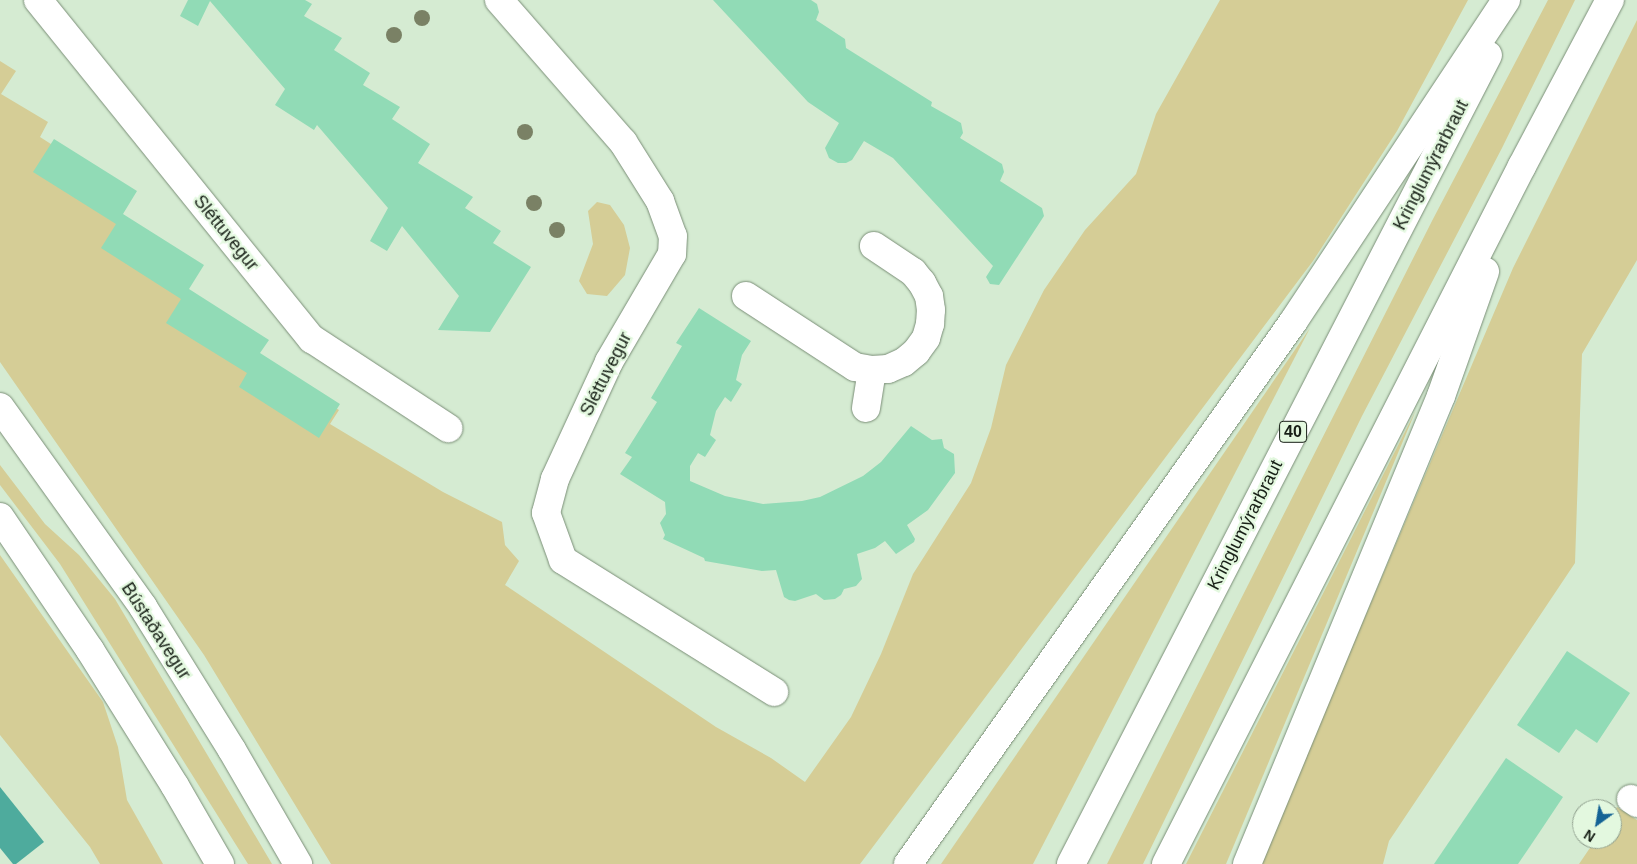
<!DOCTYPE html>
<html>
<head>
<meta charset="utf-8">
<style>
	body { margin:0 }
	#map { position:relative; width:1637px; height:864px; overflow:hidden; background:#d5ebd2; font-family:Helvetica,sans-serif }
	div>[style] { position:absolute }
	.green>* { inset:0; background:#d5cd96 }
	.water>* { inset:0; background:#4eab9d }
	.building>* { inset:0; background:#91dbb6 }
	.roads { filter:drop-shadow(0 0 1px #7a8e77) drop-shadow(0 0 1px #7a8e77) }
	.minor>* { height:28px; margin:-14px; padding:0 14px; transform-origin:14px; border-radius:14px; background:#fff }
	.major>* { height:28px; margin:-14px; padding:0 14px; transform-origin:14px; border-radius:14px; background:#fff }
	.trees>* { width:16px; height:16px; margin:-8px; border-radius:50%; background:#7a8165 }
	span { translate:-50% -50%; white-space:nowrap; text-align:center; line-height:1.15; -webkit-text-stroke:4.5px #e3f8df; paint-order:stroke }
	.shield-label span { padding:1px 4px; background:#e3f8df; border:1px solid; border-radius:4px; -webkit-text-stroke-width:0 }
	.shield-label { font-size:16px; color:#171f16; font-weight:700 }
	.street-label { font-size:18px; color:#171f16 }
	.north { position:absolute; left:1572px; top:799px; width:50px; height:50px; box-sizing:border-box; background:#e3f8df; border:1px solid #91a18f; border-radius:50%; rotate:212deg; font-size:14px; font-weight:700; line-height:20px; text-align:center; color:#171f16 }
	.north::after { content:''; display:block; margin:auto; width:18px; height:22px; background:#146395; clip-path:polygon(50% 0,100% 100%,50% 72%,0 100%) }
</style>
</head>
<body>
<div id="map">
	<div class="green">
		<div style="clip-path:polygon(1220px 0,1468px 0,1397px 131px,1313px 261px,860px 864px,331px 864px,204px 655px,0 362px,0 61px,16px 71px,1px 94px,48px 122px,40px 137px,115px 185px,101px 209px,179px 258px,164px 282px,235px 346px,339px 410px,330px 424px,443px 492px,502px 522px,505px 545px,519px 561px,505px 585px,716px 727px,771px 758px,805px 782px,851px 717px,881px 654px,913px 574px,971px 483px,991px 428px,1006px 365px,1044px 290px,1085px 230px,1136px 174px,1156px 114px)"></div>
		<div style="clip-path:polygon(1548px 0,1575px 0,1502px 148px,1362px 416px,1143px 864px,1107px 864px,1433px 219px)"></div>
		<div style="clip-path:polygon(1637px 20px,1637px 260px,1582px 354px,1575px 563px,1389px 841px,1383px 864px,1262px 864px,1296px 779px,1513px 268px)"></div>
		<div style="clip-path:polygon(597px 202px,610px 205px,624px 225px,630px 248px,625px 275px,607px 296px,587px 294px,579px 281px,593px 244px,588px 211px)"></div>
		<div style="clip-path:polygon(1310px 328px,1033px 864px,941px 864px)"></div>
		<div style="clip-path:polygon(1416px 410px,1226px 864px,1186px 864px)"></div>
		<div style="clip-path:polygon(0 465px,45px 524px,79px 555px,115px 599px,272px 864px,248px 864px,60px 564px,0 485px)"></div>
		<div style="clip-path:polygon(0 555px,103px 702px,118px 747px,127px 800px,163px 864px,100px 864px,90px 847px,0 735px)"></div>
		<div style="clip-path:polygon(1617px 807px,1637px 820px,1637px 864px,1579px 864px,1596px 839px,1612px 839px,1612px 815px)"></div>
	</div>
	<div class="water">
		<div style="clip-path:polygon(0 787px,44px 842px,16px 864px,13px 864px,0 848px)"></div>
	</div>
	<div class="building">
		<div style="clip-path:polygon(188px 0,305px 0,312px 4px,304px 16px,342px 38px,334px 50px,370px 73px,363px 85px,400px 107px,392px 119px,430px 144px,418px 163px,473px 197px,465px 208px,501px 231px,493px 243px,531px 267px,490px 332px,438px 330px,459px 296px,402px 226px,387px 251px,370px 241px,388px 208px,317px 125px,314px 130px,275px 105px,285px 89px,210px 1px,198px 26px,180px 16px)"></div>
		<div style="clip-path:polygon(713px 0,811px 0,817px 4px,819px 12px,816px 20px,845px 39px,846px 48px,932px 102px,931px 106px,961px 123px,963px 133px,960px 138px,1002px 164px,1004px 172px,1000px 181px,1042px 208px,1044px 216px,999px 285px,990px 284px,986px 277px,993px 266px,893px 158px,864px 141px,852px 160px,846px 163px,838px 163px,829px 158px,825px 148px,839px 123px,808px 102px)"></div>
		<div style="clip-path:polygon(54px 139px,137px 191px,123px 214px,204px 265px,189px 289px,269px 340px,260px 353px,340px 404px,319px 438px,239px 387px,247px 373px,166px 323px,181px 299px,101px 248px,116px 224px,33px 172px)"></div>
		<div style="clip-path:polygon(699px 308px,751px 341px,742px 355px,736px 380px,742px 384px,731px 402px,725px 397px,716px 411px,710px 435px,716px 440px,705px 457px,698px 453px,690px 466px,690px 481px,725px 496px,763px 504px,802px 501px,820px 497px,863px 476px,881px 462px,911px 426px,932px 440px,942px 439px,944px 448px,954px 454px,955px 473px,928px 510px,907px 525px,915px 539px,914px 542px,896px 554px,885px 541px,875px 548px,857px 554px,862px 579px,856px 586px,844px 589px,841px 595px,835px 599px,824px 600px,816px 594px,795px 601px,789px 600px,784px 597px,776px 570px,762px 571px,705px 561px,704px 558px,663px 539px,665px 535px,660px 523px,666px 514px,665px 502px,620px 474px,632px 457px,625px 453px,657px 402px,651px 398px,682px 346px,676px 343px)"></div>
		<div style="clip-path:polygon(1567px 651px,1630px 693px,1597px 743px,1576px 729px,1559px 753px,1517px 725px)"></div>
		<div style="clip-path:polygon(1506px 758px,1563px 797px,1539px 833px,1518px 864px,1434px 864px)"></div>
	</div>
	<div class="roads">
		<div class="minor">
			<div style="left:38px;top:0;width:436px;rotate:51.1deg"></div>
			<div style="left:312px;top:339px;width:163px;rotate:33.2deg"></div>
			<div style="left:499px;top:0;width:189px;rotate:48.9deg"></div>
			<div style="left:623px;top:142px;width:70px;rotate:57.9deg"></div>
			<div style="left:660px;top:201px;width:37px;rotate:70deg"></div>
			<div style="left:673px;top:236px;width:18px;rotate:93deg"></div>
			<div style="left:672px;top:254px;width:125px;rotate:120.3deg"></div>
			<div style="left:609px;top:362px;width:129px;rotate:114.8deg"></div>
			<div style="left:555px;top:479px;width:35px;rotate:105deg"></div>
			<div style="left:546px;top:513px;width:50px;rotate:70.1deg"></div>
			<div style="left:563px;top:560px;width:249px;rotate:32deg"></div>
			<div style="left:746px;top:296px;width:130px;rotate:33.1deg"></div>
			<div style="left:855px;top:367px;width:17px;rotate:10deg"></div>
			<div style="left:872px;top:370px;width:16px;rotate:-4deg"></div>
			<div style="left:888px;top:369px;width:17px;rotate:-24deg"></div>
			<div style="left:904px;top:362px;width:16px;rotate:-40deg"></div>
			<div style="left:916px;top:352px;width:17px;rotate:-54deg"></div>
			<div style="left:926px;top:338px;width:15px;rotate:-74deg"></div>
			<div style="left:930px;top:324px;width:14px;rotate:-86deg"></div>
			<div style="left:931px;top:310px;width:14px;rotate:-98deg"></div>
			<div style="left:929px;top:296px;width:15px;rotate:-118deg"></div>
			<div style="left:922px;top:283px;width:14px;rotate:-129deg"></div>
			<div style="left:913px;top:272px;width:47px;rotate:-146.3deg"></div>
			<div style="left:866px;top:408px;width:38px;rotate:-81deg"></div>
			<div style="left:1631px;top:799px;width:7px;rotate:34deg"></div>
		</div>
		<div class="major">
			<div style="left:0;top:407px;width:246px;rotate:54.4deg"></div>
			<div style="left:143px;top:607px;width:168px;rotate:58.1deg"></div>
			<div style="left:232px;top:750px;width:132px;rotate:59.9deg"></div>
			<div style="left:0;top:517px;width:161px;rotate:55.9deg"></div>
			<div style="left:90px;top:650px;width:160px;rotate:58deg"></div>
			<div style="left:175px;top:786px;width:90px;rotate:60deg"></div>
			<div style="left:908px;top:864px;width:665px;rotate:-54.61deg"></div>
			<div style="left:1293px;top:322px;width:386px;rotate:-56.5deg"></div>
			<div style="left:1071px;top:864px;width:910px;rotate:-62.73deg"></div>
			<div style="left:1166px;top:864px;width:784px;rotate:-62.98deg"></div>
			<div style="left:1522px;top:166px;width:188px;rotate:-62.1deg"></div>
			<div style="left:1247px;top:864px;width:507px;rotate:-67.48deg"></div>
			<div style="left:1441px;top:396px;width:132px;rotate:-70.5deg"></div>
		</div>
	</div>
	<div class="trees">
		<div style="left:422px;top:18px"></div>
		<div style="left:394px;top:35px"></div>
		<div style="left:525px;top:132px"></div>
		<div style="left:534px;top:203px"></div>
		<div style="left:557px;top:230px"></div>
	</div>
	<div class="shield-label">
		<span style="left:1293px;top:432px">40</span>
	</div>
	<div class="street-label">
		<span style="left:1431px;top:165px;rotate:-63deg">Kringlumýrarbraut</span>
		<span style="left:226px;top:233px;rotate:51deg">Sléttuvegur</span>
		<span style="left:606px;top:374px;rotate:-63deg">Sléttuvegur</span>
		<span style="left:1245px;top:525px;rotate:-63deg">Kringlumýrarbraut</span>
		<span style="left:156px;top:631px;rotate:57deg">Bústaðavegur</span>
	</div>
	<div class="north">N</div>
</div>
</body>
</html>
